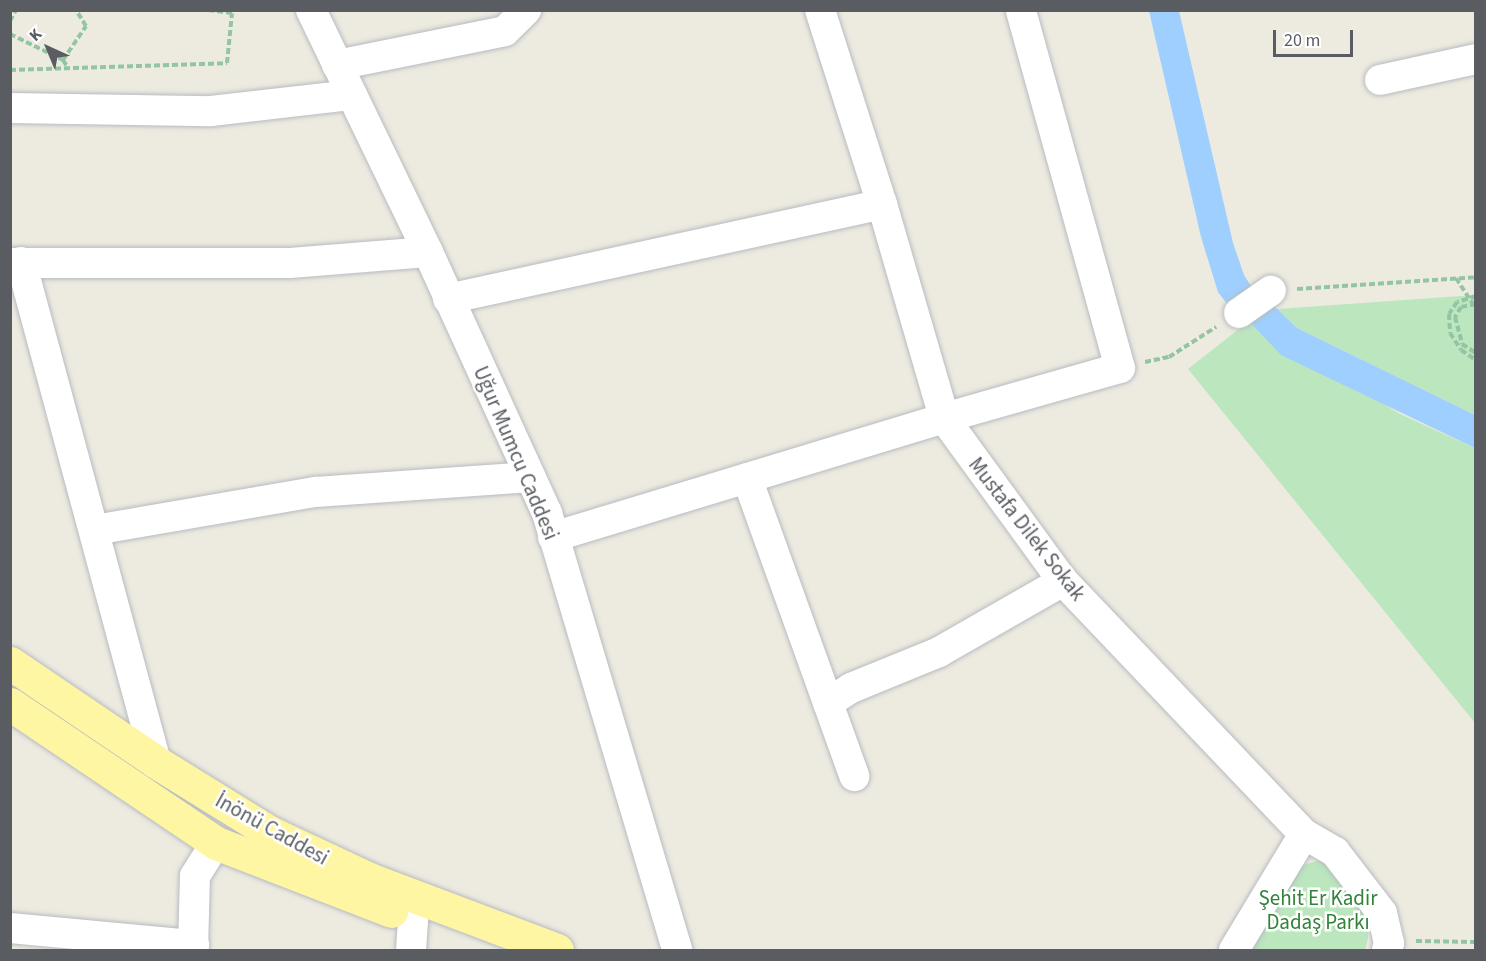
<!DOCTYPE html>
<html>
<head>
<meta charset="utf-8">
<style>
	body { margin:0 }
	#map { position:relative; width:1486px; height:961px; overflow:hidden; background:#edebe0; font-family:"Source Sans 3",sans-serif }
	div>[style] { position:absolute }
	.green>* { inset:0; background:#bbe6be }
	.water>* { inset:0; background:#9ecfff }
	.path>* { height:4px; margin-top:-2px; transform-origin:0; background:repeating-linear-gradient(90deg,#93c5a4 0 6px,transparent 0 9px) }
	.roads { filter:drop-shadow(0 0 2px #b8bbc0) drop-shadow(0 0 2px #b8bbc0) }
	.minor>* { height:30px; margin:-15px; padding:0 15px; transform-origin:15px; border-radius:15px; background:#fff }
	.major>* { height:33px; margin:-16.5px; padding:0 16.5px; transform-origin:16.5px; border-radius:16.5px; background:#fff6a3 }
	span { translate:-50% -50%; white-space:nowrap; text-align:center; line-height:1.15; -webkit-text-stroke:5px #fff; paint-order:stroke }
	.street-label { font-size:21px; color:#595d62 }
	.park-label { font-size:21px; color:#308339 }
	.frame { position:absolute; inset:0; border:12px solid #595d62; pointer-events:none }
	.north { position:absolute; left:18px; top:18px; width:60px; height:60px; -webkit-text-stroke:4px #fff; paint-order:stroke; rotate:316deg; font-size:16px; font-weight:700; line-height:24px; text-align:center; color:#595d62 }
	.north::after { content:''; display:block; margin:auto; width:21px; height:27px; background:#595d62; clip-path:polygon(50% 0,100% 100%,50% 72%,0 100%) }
	.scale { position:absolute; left:1273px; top:30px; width:80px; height:27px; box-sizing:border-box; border:3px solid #595d62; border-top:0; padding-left:8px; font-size:18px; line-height:21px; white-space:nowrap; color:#595d62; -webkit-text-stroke:4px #fff; paint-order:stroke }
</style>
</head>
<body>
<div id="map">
	<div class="green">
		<div style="clip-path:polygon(1475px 295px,1475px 415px,1297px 328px,1277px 309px)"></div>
		<div style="clip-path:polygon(1249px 321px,1400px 414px,1475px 448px,1475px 723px,1188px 369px)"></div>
		<div style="clip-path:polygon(1324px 859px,1367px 909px,1368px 938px,1365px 950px,1248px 950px,1300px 866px)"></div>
	</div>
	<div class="water">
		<div style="clip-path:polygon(1149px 11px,1179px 11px,1233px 243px,1244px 275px,1256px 294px,1232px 310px,1218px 292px,1201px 237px)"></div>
		<div style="clip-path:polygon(1274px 306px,1297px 328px,1475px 415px,1475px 448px,1281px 355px,1249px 321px)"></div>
	</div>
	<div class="path">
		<div style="left:10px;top:21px;width:13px;rotate:-61deg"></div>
		<div style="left:10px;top:34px;width:59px;rotate:26.1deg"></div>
		<div style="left:63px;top:60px;width:9px;rotate:58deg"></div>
		<div style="left:63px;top:60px;width:41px;rotate:-55.9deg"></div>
		<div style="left:86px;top:26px;width:19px;rotate:-122deg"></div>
		<div style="left:10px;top:70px;width:217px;rotate:-1.8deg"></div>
		<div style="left:227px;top:63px;width:50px;rotate:-84.3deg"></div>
		<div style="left:232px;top:13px;width:24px;rotate:-173deg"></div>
		<div style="left:1456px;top:278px;width:37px;rotate:57deg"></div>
		<div style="left:1297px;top:289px;width:179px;rotate:-3.8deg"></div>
		<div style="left:1476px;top:296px;width:20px;rotate:162deg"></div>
		<div style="left:1457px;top:302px;width:14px;rotate:124deg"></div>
		<div style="left:1449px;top:314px;width:19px;rotate:87deg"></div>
		<div style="left:1450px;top:333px;width:20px;rotate:57deg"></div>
		<div style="left:1461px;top:350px;width:18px;rotate:34deg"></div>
		<div style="left:1476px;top:304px;width:15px;rotate:169deg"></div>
		<div style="left:1461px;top:307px;width:12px;rotate:121deg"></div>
		<div style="left:1455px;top:317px;width:28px;rotate:75deg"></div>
		<div style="left:1462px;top:344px;width:17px;rotate:33deg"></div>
		<div style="left:1145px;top:362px;width:25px;rotate:-12deg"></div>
		<div style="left:1169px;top:357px;width:56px;rotate:-32.6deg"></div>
		<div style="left:1416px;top:941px;width:60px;rotate:1deg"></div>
	</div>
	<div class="roads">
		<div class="minor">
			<div style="left:311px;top:10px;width:269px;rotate:64.2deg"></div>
			<div style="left:428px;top:252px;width:287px;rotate:65.5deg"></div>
			<div style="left:547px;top:513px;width:456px;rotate:73.4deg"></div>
			<div style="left:820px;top:10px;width:204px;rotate:72.3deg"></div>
			<div style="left:882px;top:204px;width:223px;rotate:73.8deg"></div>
			<div style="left:944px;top:418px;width:202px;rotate:53.9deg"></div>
			<div style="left:1063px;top:581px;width:349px;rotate:46.4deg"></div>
			<div style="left:1304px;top:834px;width:36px;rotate:30deg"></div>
			<div style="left:1335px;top:852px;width:77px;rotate:52.4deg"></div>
			<div style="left:1382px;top:913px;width:31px;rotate:77deg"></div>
			<div style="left:1389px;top:943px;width:7px;rotate:106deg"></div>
			<div style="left:337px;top:65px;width:171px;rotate:-11.4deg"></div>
			<div style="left:505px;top:31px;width:30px;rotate:-45deg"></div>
			<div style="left:1380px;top:80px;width:98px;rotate:-12.3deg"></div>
			<div style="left:10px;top:108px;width:201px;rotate:0.9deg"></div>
			<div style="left:211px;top:111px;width:142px;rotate:-6.5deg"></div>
			<div style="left:21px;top:262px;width:518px;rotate:74.89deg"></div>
			<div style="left:10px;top:263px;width:280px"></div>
			<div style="left:290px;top:263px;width:138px;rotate:-4.6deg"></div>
			<div style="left:448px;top:299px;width:444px;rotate:-12.3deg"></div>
			<div style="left:1239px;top:313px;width:39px;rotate:-35deg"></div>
			<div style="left:747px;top:478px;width:317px;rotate:70.2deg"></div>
			<div style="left:95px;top:530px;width:224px;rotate:-9.8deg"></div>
			<div style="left:316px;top:492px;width:215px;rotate:-4deg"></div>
			<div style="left:553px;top:537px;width:409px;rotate:-16.9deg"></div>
			<div style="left:944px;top:418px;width:183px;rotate:-15.9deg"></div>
			<div style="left:1120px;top:368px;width:371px;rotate:-105.5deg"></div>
			<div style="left:828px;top:703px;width:27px;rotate:-33deg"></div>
			<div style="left:851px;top:688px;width:95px;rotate:-22.2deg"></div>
			<div style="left:939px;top:652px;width:143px;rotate:-29.8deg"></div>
			<div style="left:10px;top:928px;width:185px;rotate:5.3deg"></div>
			<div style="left:193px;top:950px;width:74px;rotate:-88.5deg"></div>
			<div style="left:195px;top:876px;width:39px;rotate:-58deg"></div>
			<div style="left:411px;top:950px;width:31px;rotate:-86deg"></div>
			<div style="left:1234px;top:950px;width:135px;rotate:-58.9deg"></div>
		</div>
		<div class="major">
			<div style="left:10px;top:663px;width:176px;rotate:34.1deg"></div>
			<div style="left:156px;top:762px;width:135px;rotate:31.7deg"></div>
			<div style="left:271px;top:833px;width:108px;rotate:25.1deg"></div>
			<div style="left:369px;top:879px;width:201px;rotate:20.7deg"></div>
			<div style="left:10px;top:704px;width:249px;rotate:34deg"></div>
			<div style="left:216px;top:843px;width:188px;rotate:21.2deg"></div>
		</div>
	</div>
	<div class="street-label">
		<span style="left:516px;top:453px;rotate:67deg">Uğur Mumcu Caddesi</span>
		<span style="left:1027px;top:529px;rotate:52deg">Mustafa Dilek Sokak</span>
		<span style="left:272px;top:829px;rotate:29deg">İnönü Caddesi</span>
	</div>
	<div class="park-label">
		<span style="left:1318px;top:910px">Şehit Er Kadir<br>Dadaş Parkı</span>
	</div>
	<div class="frame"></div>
	<div class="north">K</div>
	<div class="scale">20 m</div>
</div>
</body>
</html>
